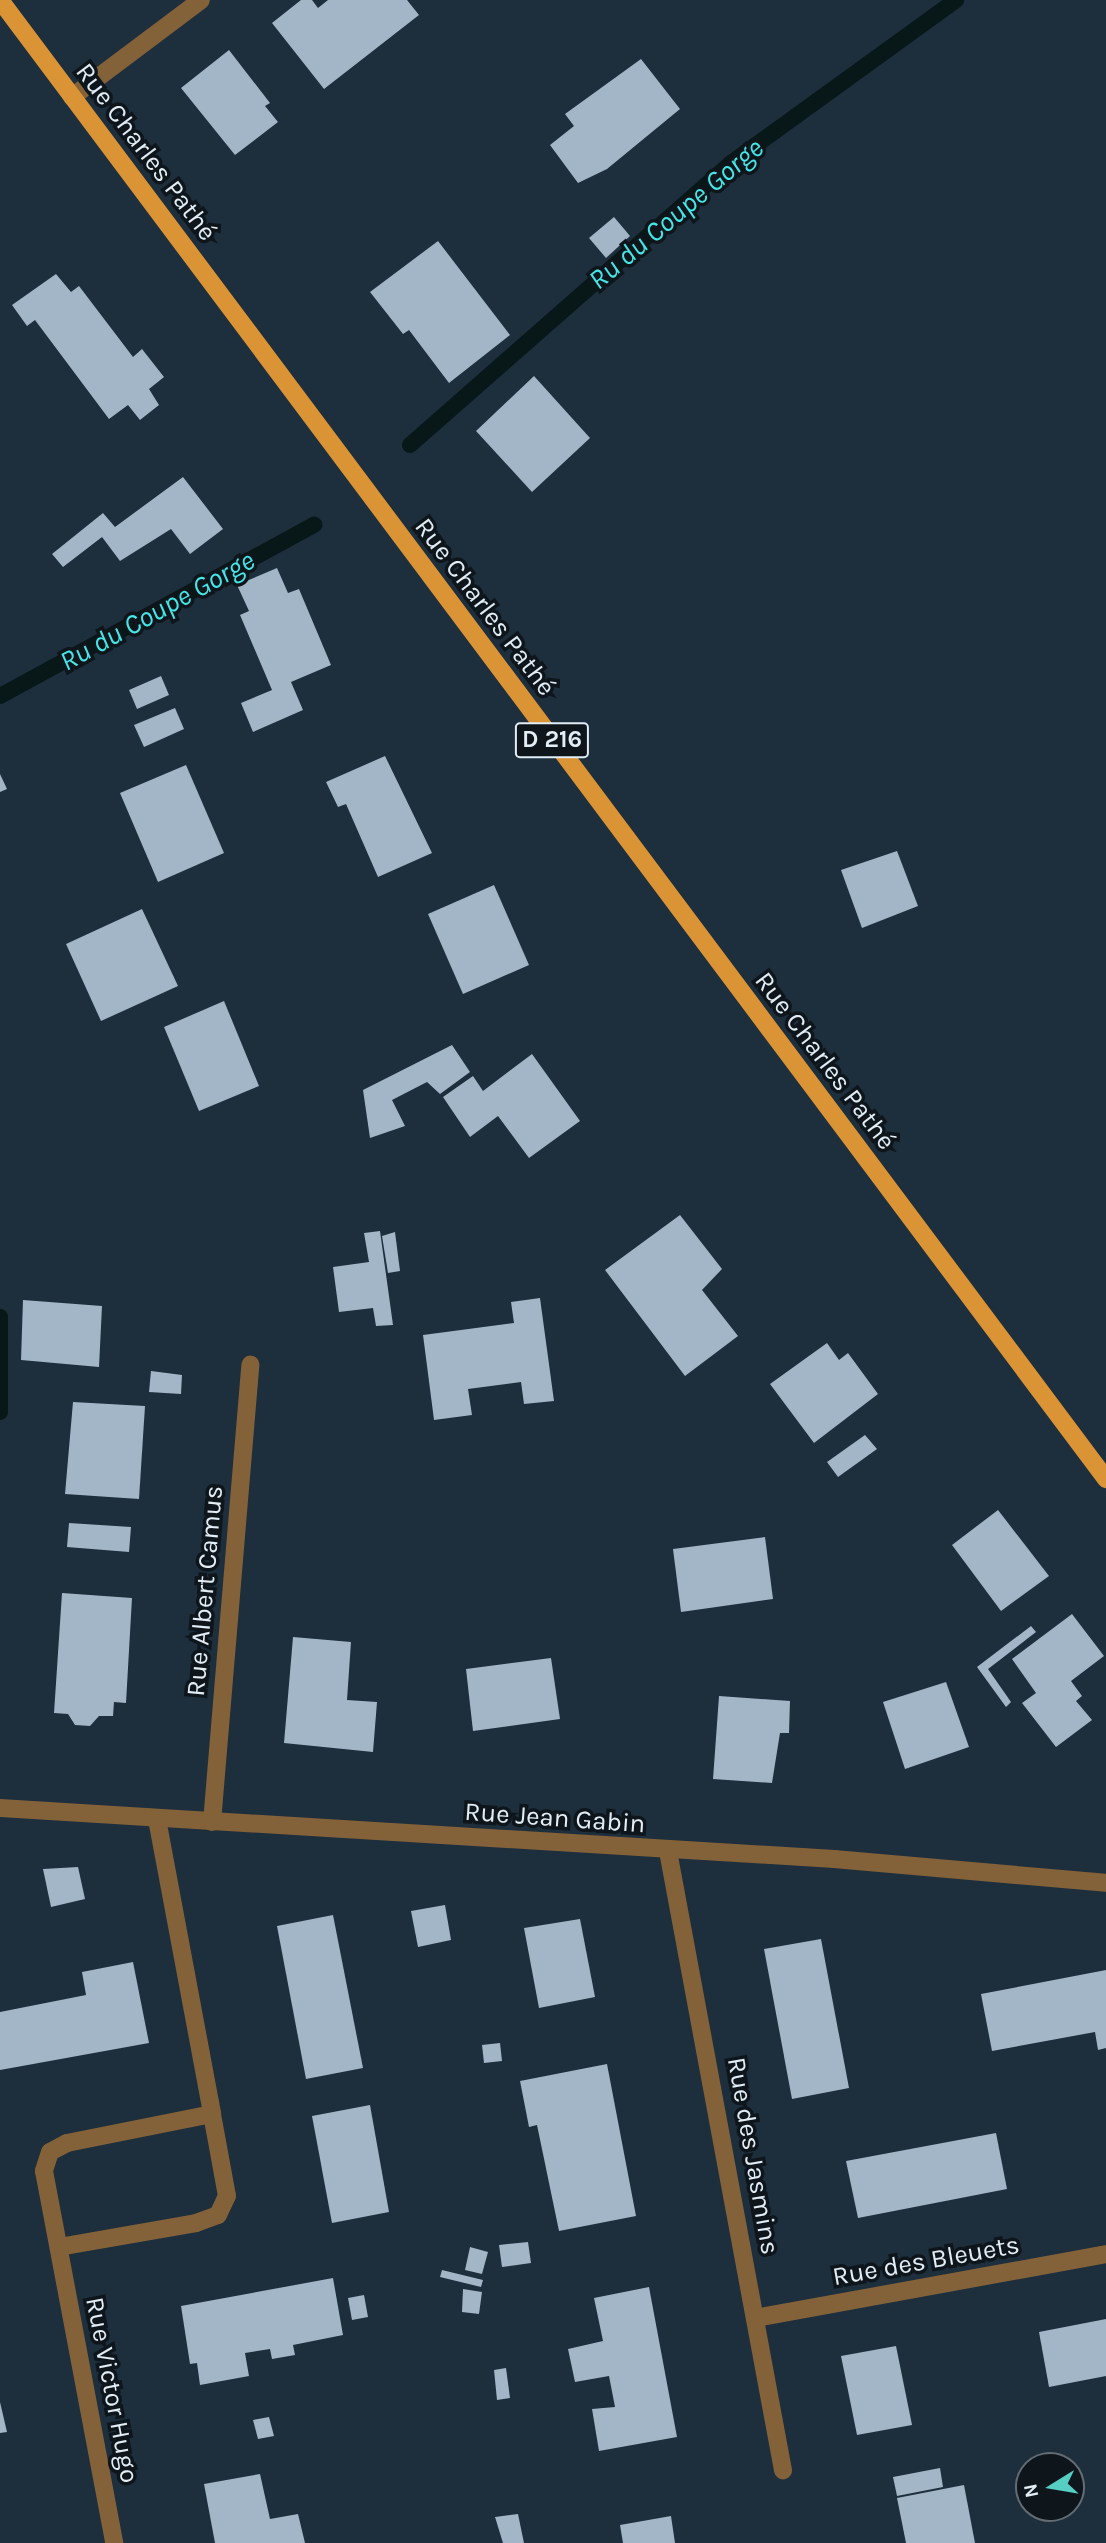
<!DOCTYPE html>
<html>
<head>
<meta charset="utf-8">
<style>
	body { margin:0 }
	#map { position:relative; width:1106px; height:2543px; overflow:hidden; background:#1d2e3c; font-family:Karla,sans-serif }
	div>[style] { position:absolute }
	.stream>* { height:16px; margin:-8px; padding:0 8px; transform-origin:8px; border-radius:8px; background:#081717 }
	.building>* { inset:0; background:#a2b6c8 }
	.minor>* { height:18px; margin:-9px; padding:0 9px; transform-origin:9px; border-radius:9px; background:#836139 }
	.tertiary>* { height:18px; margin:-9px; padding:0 9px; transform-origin:9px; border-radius:9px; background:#836139 }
	.primary>* { height:18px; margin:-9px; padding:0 9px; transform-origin:9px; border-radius:9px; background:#da9335 }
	span { translate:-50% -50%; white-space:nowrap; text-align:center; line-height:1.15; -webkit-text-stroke:7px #0e161c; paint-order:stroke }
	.shield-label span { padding:2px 5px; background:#0e161c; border:2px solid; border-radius:5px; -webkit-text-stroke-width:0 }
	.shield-label { font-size:24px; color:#e2edf6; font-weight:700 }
	.street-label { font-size:26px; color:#e2edf6 }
	.water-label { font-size:28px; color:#44e7e8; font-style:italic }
	.north { position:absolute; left:1015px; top:2452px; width:70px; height:70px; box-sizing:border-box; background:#0e161c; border:2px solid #636c73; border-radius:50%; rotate:259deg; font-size:19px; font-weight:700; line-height:28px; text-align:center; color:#e2edf6 }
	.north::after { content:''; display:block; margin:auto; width:24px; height:32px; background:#56cec3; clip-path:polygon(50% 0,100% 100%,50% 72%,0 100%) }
</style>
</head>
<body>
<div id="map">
	<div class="stream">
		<div style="left:410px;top:445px;width:427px;rotate:-41.3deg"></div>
		<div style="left:731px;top:163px;width:278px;rotate:-35.9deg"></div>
		<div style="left:0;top:696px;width:358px;rotate:-28.6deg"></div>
		<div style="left:0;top:1317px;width:95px;rotate:90deg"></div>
	</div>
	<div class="building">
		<div style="clip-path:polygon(301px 0,312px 0,318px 8px,328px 0,407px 0,419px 15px,324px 89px,272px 23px)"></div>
		<div style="clip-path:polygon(229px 50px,270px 103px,265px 106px,278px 122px,235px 155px,181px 88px)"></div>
		<div style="clip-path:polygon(641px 59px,680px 109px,607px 169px,578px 183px,550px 145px,574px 126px,565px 114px)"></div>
		<div style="clip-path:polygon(614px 217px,630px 236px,606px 258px,589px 238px)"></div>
		<div style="clip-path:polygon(438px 241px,510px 335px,449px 383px,409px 330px,403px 334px,370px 292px)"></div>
		<div style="clip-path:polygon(56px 274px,71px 292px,79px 286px,133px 357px,142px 349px,164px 377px,149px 389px,159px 405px,140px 420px,128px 405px,109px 419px,35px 320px,27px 326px,12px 305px)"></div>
		<div style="clip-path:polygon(534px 376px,590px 438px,532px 492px,476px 431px)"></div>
		<div style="clip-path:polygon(183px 477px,223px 529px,190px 554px,171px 529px,120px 561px,102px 537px,63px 567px,52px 554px,103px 513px,115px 527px)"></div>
		<div style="clip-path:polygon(277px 568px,288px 593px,299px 589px,331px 665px,291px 682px,303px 710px,253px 732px,241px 703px,272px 690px,240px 615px,249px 611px,237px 585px)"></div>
		<div style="clip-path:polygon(161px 676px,169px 695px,137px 709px,129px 690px)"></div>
		<div style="clip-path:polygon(175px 708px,184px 729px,144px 747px,134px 725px)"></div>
		<div style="clip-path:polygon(385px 756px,432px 853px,378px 877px,346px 804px,338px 807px,326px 782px)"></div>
		<div style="clip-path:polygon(186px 765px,224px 853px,158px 882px,120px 793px)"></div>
		<div style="clip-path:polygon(0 774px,7px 789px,0 792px)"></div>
		<div style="clip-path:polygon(897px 851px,918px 906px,862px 928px,841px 870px)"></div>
		<div style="clip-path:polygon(494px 885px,529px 965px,463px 994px,428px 914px)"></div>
		<div style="clip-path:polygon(142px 909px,178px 986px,101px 1021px,66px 944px)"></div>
		<div style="clip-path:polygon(224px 1001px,259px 1086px,199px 1111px,164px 1027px)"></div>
		<div style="clip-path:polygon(452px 1045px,470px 1072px,440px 1094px,427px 1082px,392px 1100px,405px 1126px,370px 1138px,363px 1090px)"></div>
		<div style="clip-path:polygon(532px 1054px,580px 1121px,529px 1158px,498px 1116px,470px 1137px,443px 1097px,473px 1076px,483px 1091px)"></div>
		<div style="clip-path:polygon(680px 1215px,722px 1269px,702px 1290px,738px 1336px,685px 1376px,605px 1270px)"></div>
		<div style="clip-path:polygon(380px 1231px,393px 1325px,376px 1326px,373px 1308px,339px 1312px,333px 1267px,369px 1262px,364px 1233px)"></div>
		<div style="clip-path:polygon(395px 1232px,400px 1271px,388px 1273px,382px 1236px)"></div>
		<div style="clip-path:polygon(540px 1298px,554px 1401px,524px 1404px,521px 1382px,468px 1389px,472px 1415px,434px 1420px,423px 1335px,514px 1323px,511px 1302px)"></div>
		<div style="clip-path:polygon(23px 1300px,102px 1306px,99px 1367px,21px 1360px)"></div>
		<div style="clip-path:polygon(827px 1343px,839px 1360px,848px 1353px,878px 1394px,814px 1443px,770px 1384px)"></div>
		<div style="clip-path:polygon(151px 1371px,182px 1375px,181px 1394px,149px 1392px)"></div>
		<div style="clip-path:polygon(73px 1402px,145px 1406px,139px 1499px,65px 1494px)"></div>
		<div style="clip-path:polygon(865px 1435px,877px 1449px,838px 1477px,827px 1462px)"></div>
		<div style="clip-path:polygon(998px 1510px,1049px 1576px,1001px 1611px,952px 1545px)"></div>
		<div style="clip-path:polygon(69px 1523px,131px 1527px,129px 1552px,67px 1547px)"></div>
		<div style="clip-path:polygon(765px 1537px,773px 1599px,681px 1612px,673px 1549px)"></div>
		<div style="clip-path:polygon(62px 1593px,132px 1598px,126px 1703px,114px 1702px,113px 1716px,99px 1716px,90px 1726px,75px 1725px,68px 1714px,54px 1713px)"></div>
		<div style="clip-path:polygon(1072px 1614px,1104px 1656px,1071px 1681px,1082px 1696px,1076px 1701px,1092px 1720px,1056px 1747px,1022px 1703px,1036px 1693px,1012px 1659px)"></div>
		<div style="clip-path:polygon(1031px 1626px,1036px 1632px,988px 1669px,1011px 1702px,1006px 1707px,977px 1667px)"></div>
		<div style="clip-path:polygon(293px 1637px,351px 1642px,347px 1700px,377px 1702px,373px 1752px,284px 1743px)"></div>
		<div style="clip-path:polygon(551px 1658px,560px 1719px,473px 1731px,466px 1669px)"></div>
		<div style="clip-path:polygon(946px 1682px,969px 1747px,905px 1769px,883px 1702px)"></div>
		<div style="clip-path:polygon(719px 1696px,790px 1701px,789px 1733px,780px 1733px,772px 1783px,713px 1779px)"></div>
		<div style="clip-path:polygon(78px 1867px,85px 1899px,51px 1907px,43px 1869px)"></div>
		<div style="clip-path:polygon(445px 1905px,451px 1940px,418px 1947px,411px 1911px)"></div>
		<div style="clip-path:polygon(333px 1915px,363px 2068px,306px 2079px,277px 1926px)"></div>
		<div style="clip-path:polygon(580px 1919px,595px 1997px,539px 2008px,524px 1928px)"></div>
		<div style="clip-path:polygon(821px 1939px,849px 2088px,792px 2099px,764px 1949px)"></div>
		<div style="clip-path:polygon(133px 1962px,149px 2043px,0 2070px,0 2012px,86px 1995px,82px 1972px)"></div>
		<div style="clip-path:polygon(1106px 1970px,1106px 2048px,1098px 2050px,1095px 2032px,992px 2051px,981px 1994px)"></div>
		<div style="clip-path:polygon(500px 2043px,502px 2061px,484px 2063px,482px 2045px)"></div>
		<div style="clip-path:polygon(607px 2064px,636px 2216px,559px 2231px,537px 2125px,529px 2127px,520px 2081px)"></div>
		<div style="clip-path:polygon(370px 2105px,389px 2212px,332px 2223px,312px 2116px)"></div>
		<div style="clip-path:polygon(996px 2133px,1007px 2189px,858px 2218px,846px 2161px)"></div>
		<div style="clip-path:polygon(528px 2242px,531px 2263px,502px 2267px,499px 2245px)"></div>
		<div style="clip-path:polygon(470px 2247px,488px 2252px,482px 2274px,465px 2270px)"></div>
		<div style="clip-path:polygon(442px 2270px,483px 2280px,481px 2287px,440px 2277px)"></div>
		<div style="clip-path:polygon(333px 2278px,343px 2335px,293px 2345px,295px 2355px,272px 2359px,270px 2349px,245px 2353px,249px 2376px,200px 2385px,197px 2363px,190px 2364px,181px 2306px)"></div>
		<div style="clip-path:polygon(649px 2287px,677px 2437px,599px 2451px,592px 2409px,615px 2407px,609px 2376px,575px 2382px,568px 2349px,603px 2341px,594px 2298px)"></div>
		<div style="clip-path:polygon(463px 2289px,482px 2292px,479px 2314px,462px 2312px)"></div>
		<div style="clip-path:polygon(364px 2295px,368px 2317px,352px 2320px,348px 2298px)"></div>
		<div style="clip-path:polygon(1106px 2319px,1106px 2376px,1049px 2387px,1039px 2332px)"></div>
		<div style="clip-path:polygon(896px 2346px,912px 2425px,857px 2435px,841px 2356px)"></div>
		<div style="clip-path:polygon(506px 2368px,510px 2398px,497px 2400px,494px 2370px)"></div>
		<div style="clip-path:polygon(0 2402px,7px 2432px,0 2433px)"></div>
		<div style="clip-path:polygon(269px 2417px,274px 2436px,258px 2439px,253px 2420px)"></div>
		<div style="clip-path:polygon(940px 2468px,943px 2487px,897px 2496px,893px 2477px)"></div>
		<div style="clip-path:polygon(260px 2474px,270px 2519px,298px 2514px,305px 2543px,215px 2543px,204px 2484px)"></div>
		<div style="clip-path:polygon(964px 2485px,975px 2543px,906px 2543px,897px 2498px)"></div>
		<div style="clip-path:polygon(518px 2514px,524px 2543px,503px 2543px,495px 2517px)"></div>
		<div style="clip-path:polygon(671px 2516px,675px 2543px,623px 2543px,620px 2525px)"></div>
	</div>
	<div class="minor">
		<div style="left:72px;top:97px;width:161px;rotate:-36.9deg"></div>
		<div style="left:157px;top:1819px;width:300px;rotate:79.4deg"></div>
		<div style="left:212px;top:1822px;width:459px;rotate:-85.2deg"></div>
		<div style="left:668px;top:1851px;width:630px;rotate:79.48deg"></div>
		<div style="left:59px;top:2247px;width:139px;rotate:-9.9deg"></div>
		<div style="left:196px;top:2223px;width:23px;rotate:-20deg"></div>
		<div style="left:218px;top:2215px;width:21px;rotate:-65deg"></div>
		<div style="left:227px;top:2196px;width:83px;rotate:-100.4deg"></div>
		<div style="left:212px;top:2114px;width:148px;rotate:168.7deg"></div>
		<div style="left:67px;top:2143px;width:19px;rotate:152deg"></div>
		<div style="left:50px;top:2152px;width:20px;rotate:108deg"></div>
		<div style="left:44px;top:2171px;width:379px;rotate:79.3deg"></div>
		<div style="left:755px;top:2318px;width:357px;rotate:-10.3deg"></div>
	</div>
	<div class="tertiary">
		<div style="left:0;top:1808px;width:836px;rotate:3.5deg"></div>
		<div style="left:834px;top:1859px;width:273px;rotate:5deg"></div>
	</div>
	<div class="primary">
		<div style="left:0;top:0;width:1847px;rotate:53.21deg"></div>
	</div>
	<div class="shield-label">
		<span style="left:552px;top:740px">D 216</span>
	</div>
	<div class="street-label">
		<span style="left:146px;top:152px;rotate:53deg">Rue Charles Pathé</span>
		<span style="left:485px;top:607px;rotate:53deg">Rue Charles Pathé</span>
		<span style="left:825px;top:1061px;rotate:53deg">Rue Charles Pathé</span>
		<span style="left:205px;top:1591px;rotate:-85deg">Rue Albert Camus</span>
		<span style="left:555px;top:1818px;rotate:4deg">Rue Jean Gabin</span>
		<span style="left:753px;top:2156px;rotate:80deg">Rue des Jasmins</span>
		<span style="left:926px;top:2261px;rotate:-10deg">Rue des Bleuets</span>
		<span style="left:112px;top:2390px;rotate:79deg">Rue Victor Hugo</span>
	</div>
	<div class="water-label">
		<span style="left:676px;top:214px;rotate:-40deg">Ru du Coupe Gorge</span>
		<span style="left:157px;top:611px;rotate:-29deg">Ru du Coupe Gorge</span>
	</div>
	<div class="north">N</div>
</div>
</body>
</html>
